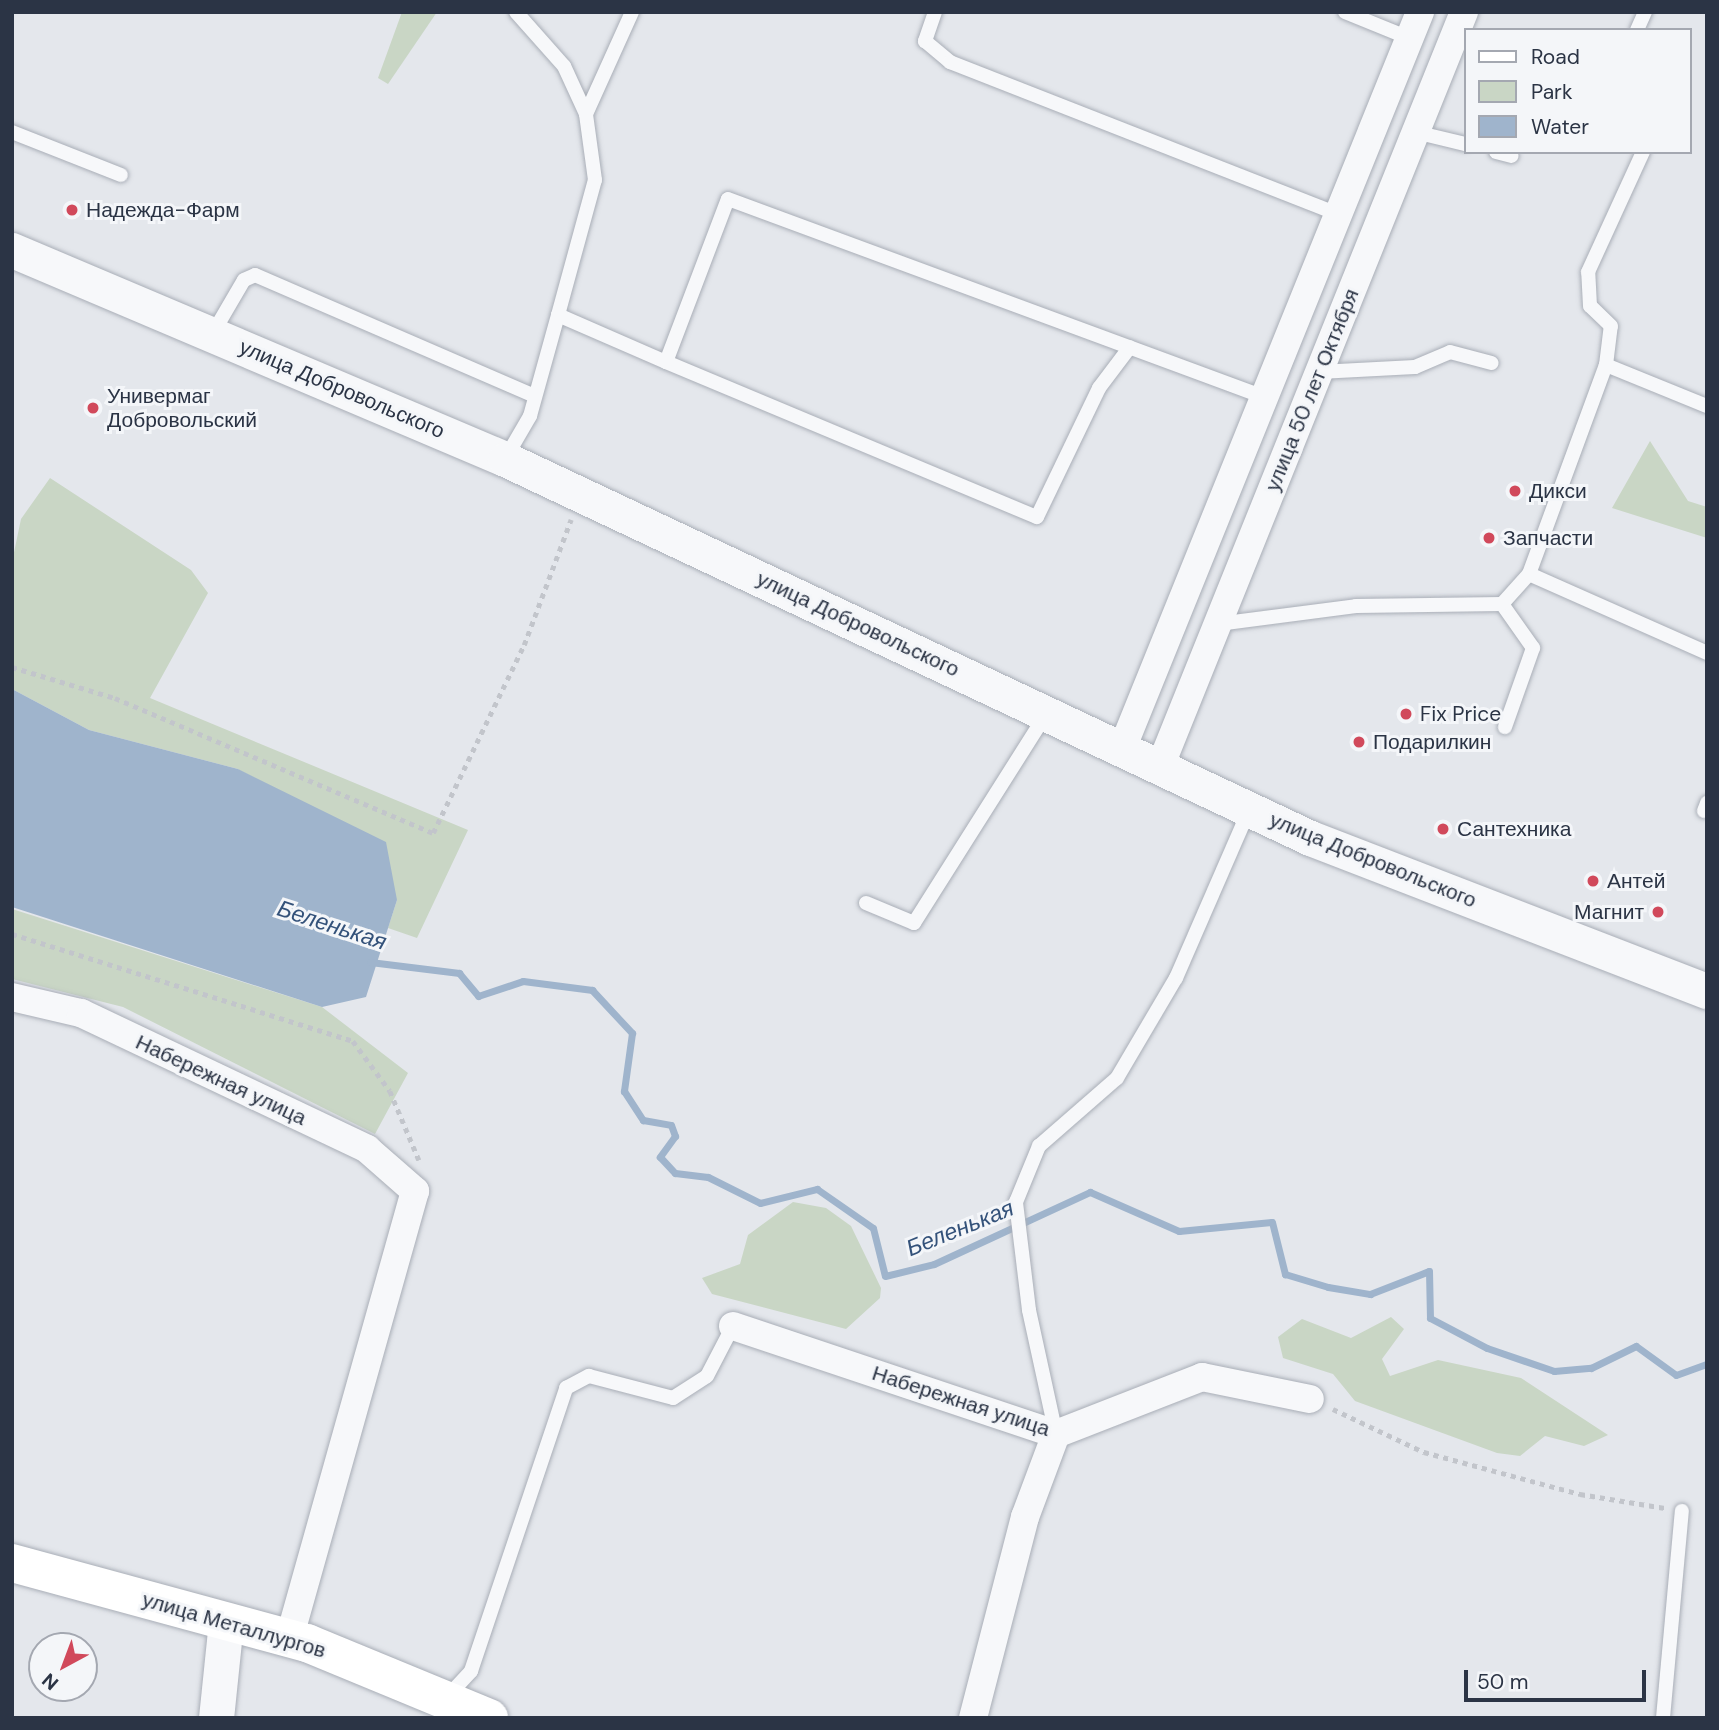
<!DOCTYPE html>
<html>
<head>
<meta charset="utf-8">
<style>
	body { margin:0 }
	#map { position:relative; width:1719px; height:1730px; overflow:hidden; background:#e4e7ec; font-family:"DM Sans",sans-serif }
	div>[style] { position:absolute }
	.green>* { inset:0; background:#c9d6c5 }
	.water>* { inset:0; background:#9fb4cc }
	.stream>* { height:7px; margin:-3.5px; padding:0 3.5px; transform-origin:3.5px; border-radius:3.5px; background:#9fb4cc }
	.path>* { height:4.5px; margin-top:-2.25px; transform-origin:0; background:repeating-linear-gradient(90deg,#c2c5cb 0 5px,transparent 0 10px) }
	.roads { filter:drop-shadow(0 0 2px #a9aeb7) drop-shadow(0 0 2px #a9aeb7) }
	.service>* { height:14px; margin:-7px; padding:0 7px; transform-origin:7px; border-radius:7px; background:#f7f8fa }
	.minor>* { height:28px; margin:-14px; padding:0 14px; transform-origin:14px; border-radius:14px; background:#f7f8fa }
	.tertiary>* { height:35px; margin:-17.5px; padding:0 17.5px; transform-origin:17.5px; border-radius:17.5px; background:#f7f8fa }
	.secondary>* { height:38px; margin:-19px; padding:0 19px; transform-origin:19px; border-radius:19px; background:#fff }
	.dots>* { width:19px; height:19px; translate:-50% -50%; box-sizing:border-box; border:4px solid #f4f6f9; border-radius:50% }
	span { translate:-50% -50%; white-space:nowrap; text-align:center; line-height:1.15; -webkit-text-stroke:6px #f4f6f9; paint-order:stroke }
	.poi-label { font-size:21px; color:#2b3445 }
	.left { translate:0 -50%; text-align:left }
	.right { translate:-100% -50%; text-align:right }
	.street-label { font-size:21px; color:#2b3445 }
	.water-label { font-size:23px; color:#34527a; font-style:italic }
	.frame { position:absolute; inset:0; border:14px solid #2b3445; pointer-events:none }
	.legend { position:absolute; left:1464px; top:28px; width:228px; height:126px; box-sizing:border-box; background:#f4f6f9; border:2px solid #a4a8b1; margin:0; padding:9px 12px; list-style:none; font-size:21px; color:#2b3445 }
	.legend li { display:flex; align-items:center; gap:14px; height:35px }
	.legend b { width:35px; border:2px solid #a4a8b1 }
	.north { position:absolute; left:28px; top:1632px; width:70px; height:70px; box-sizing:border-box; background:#f4f6f9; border:2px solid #a4a8b1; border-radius:50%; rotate:221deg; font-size:19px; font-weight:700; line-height:28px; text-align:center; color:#2b3445 }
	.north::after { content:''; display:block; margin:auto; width:24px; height:32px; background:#d1495b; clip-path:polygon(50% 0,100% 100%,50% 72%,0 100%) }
	.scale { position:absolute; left:1464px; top:1670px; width:182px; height:32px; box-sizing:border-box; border:4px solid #2b3445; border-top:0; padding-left:9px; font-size:21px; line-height:24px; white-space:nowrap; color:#2b3445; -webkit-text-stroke:5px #f4f6f9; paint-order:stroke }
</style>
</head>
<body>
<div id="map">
	<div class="green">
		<div style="clip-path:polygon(402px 12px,437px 12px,388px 84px,378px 78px)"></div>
		<div style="clip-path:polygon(1650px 441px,1688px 501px,1707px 507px,1707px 538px,1612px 508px)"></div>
		<div style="clip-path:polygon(50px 478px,191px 570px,208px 593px,150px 698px,468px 830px,417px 938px,388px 928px,397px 900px,238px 769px,89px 730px,12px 689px,12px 562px,21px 519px)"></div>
		<div style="clip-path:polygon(12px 909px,322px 1007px,408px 1073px,375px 1134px,123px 1007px,12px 979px)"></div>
		<div style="clip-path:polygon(793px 1202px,826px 1208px,851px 1226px,881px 1288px,880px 1298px,846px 1329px,712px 1294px,702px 1278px,740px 1264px,748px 1235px)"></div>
		<div style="clip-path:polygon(1391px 1317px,1404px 1329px,1382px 1359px,1390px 1376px,1438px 1360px,1521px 1378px,1608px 1435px,1584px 1446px,1545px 1436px,1520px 1456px,1497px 1453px,1355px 1401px,1333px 1374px,1283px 1358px,1278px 1337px,1302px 1319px,1351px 1338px)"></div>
	</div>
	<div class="water">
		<div style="clip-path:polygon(12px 689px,89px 730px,238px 769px,386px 842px,397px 900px,366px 997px,322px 1007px,12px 907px)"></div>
	</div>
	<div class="stream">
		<div style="left:370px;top:962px;width:90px;rotate:7deg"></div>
		<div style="left:459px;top:973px;width:30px;rotate:50deg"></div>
		<div style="left:478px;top:996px;width:47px;rotate:-18.4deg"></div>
		<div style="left:523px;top:981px;width:70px;rotate:7.4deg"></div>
		<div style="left:592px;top:990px;width:59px;rotate:47.1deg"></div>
		<div style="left:632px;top:1033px;width:59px;rotate:97.9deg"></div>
		<div style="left:624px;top:1091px;width:35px;rotate:57deg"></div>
		<div style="left:643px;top:1120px;width:28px;rotate:10deg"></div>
		<div style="left:671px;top:1125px;width:12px;rotate:70deg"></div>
		<div style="left:675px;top:1136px;width:26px;rotate:126deg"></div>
		<div style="left:660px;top:1157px;width:22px;rotate:47deg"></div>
		<div style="left:675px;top:1173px;width:33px;rotate:7deg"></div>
		<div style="left:708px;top:1177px;width:58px;rotate:26.6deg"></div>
		<div style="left:760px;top:1203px;width:59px;rotate:-13.8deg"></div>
		<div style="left:817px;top:1189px;width:68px;rotate:34.9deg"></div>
		<div style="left:873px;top:1228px;width:49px;rotate:76deg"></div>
		<div style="left:885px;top:1276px;width:50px;rotate:-13.8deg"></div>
		<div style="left:934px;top:1264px;width:172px;rotate:-24.8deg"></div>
		<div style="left:1090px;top:1192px;width:97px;rotate:23.7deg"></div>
		<div style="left:1179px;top:1231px;width:93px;rotate:-5.5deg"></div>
		<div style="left:1272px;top:1222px;width:54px;rotate:76deg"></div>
		<div style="left:1285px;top:1274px;width:45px;rotate:16.8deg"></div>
		<div style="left:1328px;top:1287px;width:43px;rotate:9.5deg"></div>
		<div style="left:1370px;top:1294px;width:63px;rotate:-21.3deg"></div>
		<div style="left:1429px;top:1271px;width:47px;rotate:88.8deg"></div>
		<div style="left:1430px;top:1318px;width:64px;rotate:27.8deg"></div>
		<div style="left:1487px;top:1348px;width:71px;rotate:18.9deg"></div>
		<div style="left:1554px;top:1371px;width:37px;rotate:-5deg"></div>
		<div style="left:1591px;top:1368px;width:50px;rotate:-26.1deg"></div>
		<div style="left:1636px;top:1346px;width:49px;rotate:35.9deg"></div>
		<div style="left:1676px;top:1375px;width:33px;rotate:-20deg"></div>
	</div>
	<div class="path">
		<div style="left:12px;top:667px;width:108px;rotate:16.8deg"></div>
		<div style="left:115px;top:698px;width:345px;rotate:23deg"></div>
		<div style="left:433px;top:833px;width:209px;rotate:-64.2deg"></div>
		<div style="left:524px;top:645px;width:134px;rotate:-69.5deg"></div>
		<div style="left:12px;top:934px;width:357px;rotate:17.4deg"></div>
		<div style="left:353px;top:1041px;width:62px;rotate:53.5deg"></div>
		<div style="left:390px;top:1091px;width:75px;rotate:67.2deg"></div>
		<div style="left:1333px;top:1409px;width:101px;rotate:25.3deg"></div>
		<div style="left:1424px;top:1452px;width:162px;rotate:15.1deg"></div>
		<div style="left:1580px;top:1494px;width:86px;rotate:9.4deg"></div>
	</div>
	<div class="roads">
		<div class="service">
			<div style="left:516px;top:12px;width:72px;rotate:48.4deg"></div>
			<div style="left:564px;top:66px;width:53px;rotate:65.4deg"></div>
			<div style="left:935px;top:12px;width:31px;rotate:109deg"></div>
			<div style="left:925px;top:41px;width:33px;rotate:40deg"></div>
			<div style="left:950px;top:62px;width:417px;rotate:21.4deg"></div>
			<div style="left:1345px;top:12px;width:69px;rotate:22.1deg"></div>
			<div style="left:1637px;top:30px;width:20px;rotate:-66deg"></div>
			<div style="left:12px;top:132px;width:117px;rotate:21.5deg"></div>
			<div style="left:1415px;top:132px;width:51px;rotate:13.5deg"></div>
			<div style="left:1496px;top:152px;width:16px;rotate:14deg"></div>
			<div style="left:558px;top:315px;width:140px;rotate:-74.7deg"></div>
			<div style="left:595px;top:180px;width:67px;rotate:-97.8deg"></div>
			<div style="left:586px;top:114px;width:112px;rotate:-65.7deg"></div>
			<div style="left:213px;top:333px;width:61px;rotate:-59.7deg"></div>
			<div style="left:244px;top:280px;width:12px;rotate:-24deg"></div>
			<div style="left:255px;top:275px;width:305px;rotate:23.4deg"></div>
			<div style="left:666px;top:362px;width:402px;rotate:22.7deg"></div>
			<div style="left:1037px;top:517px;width:143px;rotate:-64.3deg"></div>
			<div style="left:1099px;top:388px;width:51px;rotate:-52.9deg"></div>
			<div style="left:1606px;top:365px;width:109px;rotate:22.1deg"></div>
			<div style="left:1319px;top:372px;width:96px;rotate:-3deg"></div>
			<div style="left:1415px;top:367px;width:38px;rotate:-23deg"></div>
			<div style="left:1450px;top:352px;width:43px;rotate:14.7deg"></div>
			<div style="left:505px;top:459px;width:50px;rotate:-59.8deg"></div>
			<div style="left:530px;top:416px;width:105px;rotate:-74.5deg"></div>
			<div style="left:558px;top:315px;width:118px;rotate:23.5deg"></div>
			<div style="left:666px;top:362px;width:174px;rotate:-69.2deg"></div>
			<div style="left:728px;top:199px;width:571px;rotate:20.27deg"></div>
			<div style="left:1529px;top:574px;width:195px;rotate:23.9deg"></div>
			<div style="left:1502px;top:604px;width:54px;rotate:54.8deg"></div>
			<div style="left:1533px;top:648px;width:84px;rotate:109.5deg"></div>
			<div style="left:1218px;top:624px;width:139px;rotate:-7.4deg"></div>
			<div style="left:1356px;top:606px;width:146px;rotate:-0.8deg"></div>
			<div style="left:1502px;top:604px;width:40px;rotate:-48deg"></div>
			<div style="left:1529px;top:574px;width:223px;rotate:-69.8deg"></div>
			<div style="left:1606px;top:365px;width:39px;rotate:-83deg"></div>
			<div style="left:1611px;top:326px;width:29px;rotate:-136deg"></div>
			<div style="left:1590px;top:306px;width:34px;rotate:-93deg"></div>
			<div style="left:1588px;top:272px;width:132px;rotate:-65.4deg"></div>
			<div style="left:1704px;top:811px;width:9px;rotate:-69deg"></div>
			<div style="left:866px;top:903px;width:52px;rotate:22.6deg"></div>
			<div style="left:914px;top:923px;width:247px;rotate:-57.7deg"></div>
			<div style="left:1056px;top:1434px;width:127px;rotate:-102.3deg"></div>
			<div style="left:1029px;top:1310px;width:109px;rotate:-96.9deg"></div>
			<div style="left:1016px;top:1202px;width:61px;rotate:-67.7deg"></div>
			<div style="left:1039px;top:1146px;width:103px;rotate:-41.1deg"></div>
			<div style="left:1117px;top:1078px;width:116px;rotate:-59.5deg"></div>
			<div style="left:1176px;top:978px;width:183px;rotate:-66.5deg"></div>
			<div style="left:446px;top:1698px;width:37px;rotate:-47deg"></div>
			<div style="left:471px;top:1671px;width:299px;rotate:-71.4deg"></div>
			<div style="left:566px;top:1388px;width:26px;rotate:-28deg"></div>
			<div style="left:589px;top:1376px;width:87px;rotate:14.7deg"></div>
			<div style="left:673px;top:1398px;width:40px;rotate:-32.9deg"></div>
			<div style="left:707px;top:1376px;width:56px;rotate:-62.5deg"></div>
			<div style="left:1663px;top:1718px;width:208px;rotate:-84.8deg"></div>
		</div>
		<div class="minor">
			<div style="left:1122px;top:749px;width:795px;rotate:-67.98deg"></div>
			<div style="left:1160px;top:767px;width:814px;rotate:-68.07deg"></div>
			<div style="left:12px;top:997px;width:71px;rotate:13.1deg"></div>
			<div style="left:81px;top:1013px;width:317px;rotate:25.4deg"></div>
			<div style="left:367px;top:1149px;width:64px;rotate:41.2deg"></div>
			<div style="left:415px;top:1191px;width:464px;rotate:105.7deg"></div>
			<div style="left:733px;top:1326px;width:341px;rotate:18.5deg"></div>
			<div style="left:1056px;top:1434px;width:157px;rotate:-21.3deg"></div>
			<div style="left:1202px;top:1377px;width:110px;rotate:11.5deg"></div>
			<div style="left:973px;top:1718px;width:208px;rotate:-75.5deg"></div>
			<div style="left:1025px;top:1517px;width:89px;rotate:-69.5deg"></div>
		</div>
		<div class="tertiary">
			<div style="left:12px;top:250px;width:535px;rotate:22.97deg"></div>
			<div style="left:505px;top:459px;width:890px;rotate:25.21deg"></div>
			<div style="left:1310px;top:838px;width:425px;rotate:21.1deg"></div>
			<div style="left:216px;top:1718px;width:98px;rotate:-84.1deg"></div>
		</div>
		<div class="secondary">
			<div style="left:12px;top:1563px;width:306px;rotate:15.2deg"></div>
			<div style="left:307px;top:1643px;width:197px;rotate:22.4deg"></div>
		</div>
	</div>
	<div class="dots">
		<div style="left:72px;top:210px;background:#d1495b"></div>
		<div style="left:93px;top:408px;background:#d1495b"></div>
		<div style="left:1515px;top:491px;background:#d1495b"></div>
		<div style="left:1489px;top:538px;background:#d1495b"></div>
		<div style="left:1406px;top:714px;background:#d1495b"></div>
		<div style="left:1359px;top:742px;background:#d1495b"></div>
		<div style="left:1443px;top:829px;background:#d1495b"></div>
		<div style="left:1593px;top:881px;background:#d1495b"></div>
		<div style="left:1658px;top:912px;background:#d1495b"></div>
	</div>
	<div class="poi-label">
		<span class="left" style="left:86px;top:210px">Надежда-Фарм</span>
		<span class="left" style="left:107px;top:408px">Универмаг<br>Добровольский</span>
		<span class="left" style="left:1529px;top:491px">Дикси</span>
		<span class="left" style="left:1503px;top:538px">Запчасти</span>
		<span class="left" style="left:1420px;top:714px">Fix Price</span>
		<span class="left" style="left:1373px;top:742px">Подарилкин</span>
		<span class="left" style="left:1457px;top:829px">Сантехника</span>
		<span class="left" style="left:1607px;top:881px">Антей</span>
		<span class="right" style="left:1644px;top:912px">Магнит</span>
	</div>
	<div class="street-label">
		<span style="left:342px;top:389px;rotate:23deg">улица Добровольского</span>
		<span style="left:1312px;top:390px;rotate:-68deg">улица 50 лет Октября</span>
		<span style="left:858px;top:624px;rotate:25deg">улица Добровольского</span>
		<span style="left:1373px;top:860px;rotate:22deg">улица Добровольского</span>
		<span style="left:221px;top:1080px;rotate:25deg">Набережная улица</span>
		<span style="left:961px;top:1401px;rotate:18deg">Набережная улица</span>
		<span style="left:234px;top:1625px;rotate:16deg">улица Металлургов</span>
	</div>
	<div class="water-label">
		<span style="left:332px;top:925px;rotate:18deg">Беленькая</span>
		<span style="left:960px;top:1228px;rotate:-22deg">Беленькая</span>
	</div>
	<div class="frame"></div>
	<ul class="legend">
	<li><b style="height:9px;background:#fff"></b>Road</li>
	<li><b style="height:19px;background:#c9d6c5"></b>Park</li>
	<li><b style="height:19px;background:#9fb4cc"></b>Water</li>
	</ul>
	<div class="north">N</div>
	<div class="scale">50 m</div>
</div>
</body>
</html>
